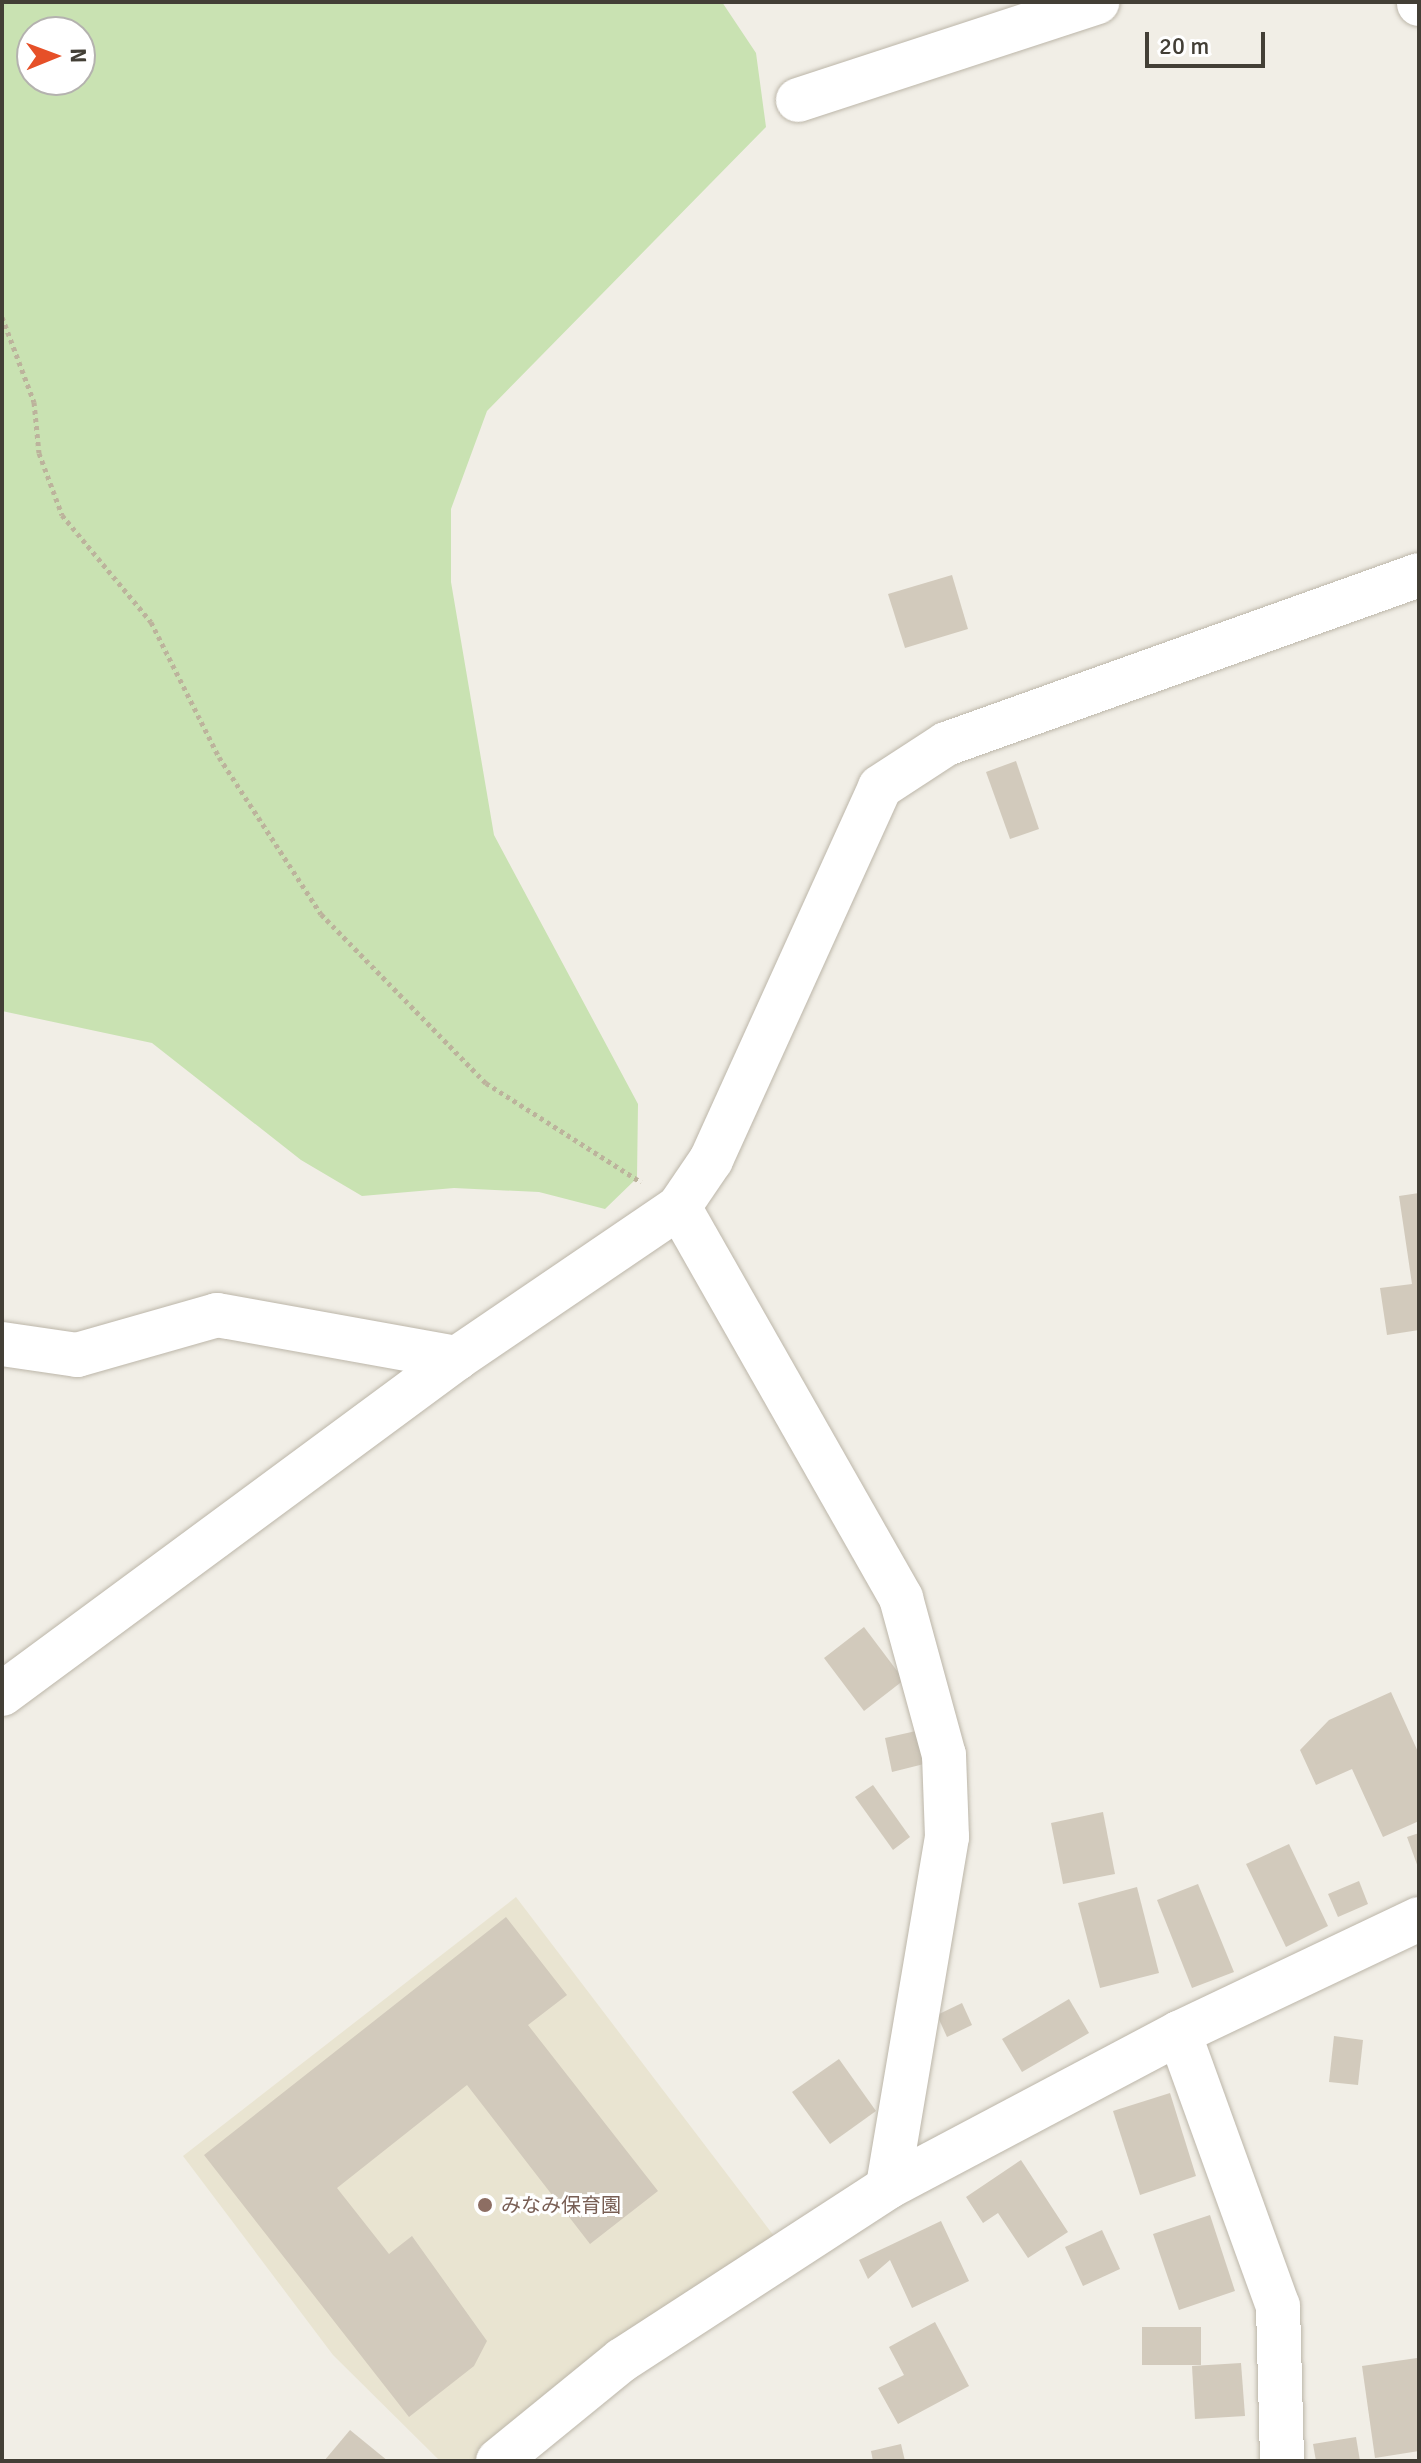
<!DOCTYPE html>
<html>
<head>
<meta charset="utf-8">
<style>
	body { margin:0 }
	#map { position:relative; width:1421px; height:2463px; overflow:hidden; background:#f1eee6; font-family:Signika,"Noto Sans JP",sans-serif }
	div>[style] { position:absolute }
	.education>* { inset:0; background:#e9e4d1 }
	.green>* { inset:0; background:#c9e2b2 }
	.building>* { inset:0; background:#d2cabc }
	.path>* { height:5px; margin-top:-2.5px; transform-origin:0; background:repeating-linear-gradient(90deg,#bcb39c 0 4px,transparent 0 8px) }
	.roads { filter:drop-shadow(0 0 2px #bcb6a9) drop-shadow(0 0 2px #bcb6a9) }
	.minor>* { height:44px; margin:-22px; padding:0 22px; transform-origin:22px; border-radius:22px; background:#fff }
	.dots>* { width:22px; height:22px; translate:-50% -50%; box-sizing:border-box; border:4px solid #fff; border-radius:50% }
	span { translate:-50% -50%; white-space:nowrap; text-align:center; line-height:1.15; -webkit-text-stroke:6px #fff; paint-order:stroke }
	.education-label { font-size:20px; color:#785e54 }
	.left { translate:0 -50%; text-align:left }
	.frame { position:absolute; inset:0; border:4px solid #433f36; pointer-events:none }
	.north { position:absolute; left:16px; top:16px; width:80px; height:80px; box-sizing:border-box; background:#fff; border:2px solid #b4b2af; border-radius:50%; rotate:89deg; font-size:22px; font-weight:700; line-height:32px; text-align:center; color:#433f36 }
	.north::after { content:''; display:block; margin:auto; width:28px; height:36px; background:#e65028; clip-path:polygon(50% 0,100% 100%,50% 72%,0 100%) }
	.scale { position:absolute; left:1145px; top:32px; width:120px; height:36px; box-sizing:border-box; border:4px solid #433f36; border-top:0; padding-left:10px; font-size:24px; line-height:28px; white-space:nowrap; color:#433f36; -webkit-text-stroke:6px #fff; paint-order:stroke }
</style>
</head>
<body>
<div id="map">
	<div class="education">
		<div style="clip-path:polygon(516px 1897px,787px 2253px,498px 2461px,440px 2461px,333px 2355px,183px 2156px)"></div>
	</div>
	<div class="green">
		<div style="clip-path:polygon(evenodd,2px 2px,722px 2px,756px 53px,766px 127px,487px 411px,451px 509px,451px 582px,494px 835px,638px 1104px,637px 1178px,605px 1209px,539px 1192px,454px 1188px,362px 1196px,301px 1160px,152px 1043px,2px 1011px,2px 2px,32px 32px,80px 32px,80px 80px,32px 80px,32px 32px)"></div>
	</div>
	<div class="building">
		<div style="clip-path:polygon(952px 575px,968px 629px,905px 648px,888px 594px)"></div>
		<div style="clip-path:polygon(1016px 761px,1039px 829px,1010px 839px,986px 772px)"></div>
		<div style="clip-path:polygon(1419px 1193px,1419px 1330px,1387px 1335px,1380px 1288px,1412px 1284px,1399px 1196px)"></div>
		<div style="clip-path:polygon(864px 1627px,904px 1680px,864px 1711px,824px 1658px)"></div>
		<div style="clip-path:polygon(1391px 1692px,1419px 1754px,1419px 1821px,1383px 1837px,1352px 1769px,1316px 1785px,1300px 1750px,1329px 1720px)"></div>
		<div style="clip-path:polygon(916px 1731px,924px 1764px,892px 1772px,885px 1738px)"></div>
		<div style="clip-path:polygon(873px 1785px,910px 1837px,893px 1850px,855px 1797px)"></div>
		<div style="clip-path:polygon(1103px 1812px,1115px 1874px,1063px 1884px,1051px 1823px)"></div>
		<div style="clip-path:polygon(1419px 1833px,1419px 1870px,1407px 1837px)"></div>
		<div style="clip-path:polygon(1289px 1844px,1328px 1926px,1286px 1947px,1246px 1864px)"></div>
		<div style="clip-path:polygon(1359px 1881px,1368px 1904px,1338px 1917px,1328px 1894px)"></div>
		<div style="clip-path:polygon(1198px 1884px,1234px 1972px,1192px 1988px,1157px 1900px)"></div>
		<div style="clip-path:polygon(1137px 1887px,1159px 1973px,1100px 1988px,1078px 1903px)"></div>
		<div style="clip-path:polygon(506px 1917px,567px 1995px,528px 2025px,658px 2191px,590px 2244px,467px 2085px,337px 2188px,389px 2254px,412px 2236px,487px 2341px,474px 2366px,409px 2417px,204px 2155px)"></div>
		<div style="clip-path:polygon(1069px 1999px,1089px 2033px,1022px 2072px,1002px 2039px)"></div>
		<div style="clip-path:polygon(962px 2003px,972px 2025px,947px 2037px,937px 2015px)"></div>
		<div style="clip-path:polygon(1334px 2036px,1363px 2040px,1358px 2085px,1329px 2082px)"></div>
		<div style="clip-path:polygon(839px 2059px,876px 2111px,830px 2144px,792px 2092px)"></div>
		<div style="clip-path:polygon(1170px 2093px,1196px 2176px,1140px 2195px,1113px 2111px)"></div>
		<div style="clip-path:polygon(1021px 2160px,1068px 2232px,1028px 2258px,998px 2213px,983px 2223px,966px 2197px)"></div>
		<div style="clip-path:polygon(1210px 2215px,1235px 2291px,1179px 2310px,1153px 2234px)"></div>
		<div style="clip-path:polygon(941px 2221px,969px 2281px,912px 2308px,890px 2260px,868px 2279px,859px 2260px)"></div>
		<div style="clip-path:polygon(1102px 2230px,1120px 2269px,1083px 2286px,1065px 2247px)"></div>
		<div style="clip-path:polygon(935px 2322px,969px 2386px,898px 2424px,878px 2388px,904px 2375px,889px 2347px)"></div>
		<div style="clip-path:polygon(1142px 2327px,1201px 2327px,1201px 2365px,1142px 2365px)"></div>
		<div style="clip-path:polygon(1417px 2358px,1419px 2451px,1375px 2458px,1362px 2366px)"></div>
		<div style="clip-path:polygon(1241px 2363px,1245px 2416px,1195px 2419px,1192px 2366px)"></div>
		<div style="clip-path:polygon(350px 2430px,388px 2461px,324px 2461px)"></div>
		<div style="clip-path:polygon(1356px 2437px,1360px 2461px,1316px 2461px,1313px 2444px)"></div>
		<div style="clip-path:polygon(901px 2444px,905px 2461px,873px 2461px,871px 2451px)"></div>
	</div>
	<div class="path">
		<div style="left:2px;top:317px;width:91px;rotate:69.4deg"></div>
		<div style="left:34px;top:402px;width:51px;rotate:84.4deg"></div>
		<div style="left:39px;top:453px;width:66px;rotate:69.6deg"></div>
		<div style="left:62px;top:515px;width:139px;rotate:50.2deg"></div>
		<div style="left:151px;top:622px;width:151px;rotate:63.3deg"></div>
		<div style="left:219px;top:757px;width:187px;rotate:57deg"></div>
		<div style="left:321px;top:914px;width:236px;rotate:45.7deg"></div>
		<div style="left:486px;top:1083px;width:184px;rotate:32.6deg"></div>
	</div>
	<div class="roads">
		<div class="minor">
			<div style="left:1419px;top:2px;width:2px;rotate:90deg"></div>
			<div style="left:798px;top:100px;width:315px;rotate:-18.1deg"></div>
			<div style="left:679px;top:1207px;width:450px;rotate:60.4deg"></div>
			<div style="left:901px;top:1598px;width:163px;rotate:74.7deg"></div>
			<div style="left:944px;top:1755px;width:82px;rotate:87.9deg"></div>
			<div style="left:947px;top:1837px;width:355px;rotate:99.6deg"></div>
			<div style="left:2px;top:1344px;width:76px;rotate:8.3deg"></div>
			<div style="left:77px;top:1355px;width:146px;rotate:-15.9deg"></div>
			<div style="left:217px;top:1315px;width:244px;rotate:10.2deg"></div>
			<div style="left:2px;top:1694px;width:566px;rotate:-36.44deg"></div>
			<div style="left:457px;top:1358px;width:268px;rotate:-34.2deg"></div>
			<div style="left:679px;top:1207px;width:57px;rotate:-55.8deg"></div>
			<div style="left:711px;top:1160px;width:409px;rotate:-65.6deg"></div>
			<div style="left:880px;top:787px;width:79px;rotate:-33.1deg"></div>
			<div style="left:946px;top:744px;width:502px;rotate:-19.66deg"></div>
			<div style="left:1179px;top:2033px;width:290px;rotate:70.1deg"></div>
			<div style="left:1278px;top:2306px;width:155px;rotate:88.5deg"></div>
			<div style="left:498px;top:2461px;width:160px;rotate:-39.2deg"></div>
			<div style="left:622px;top:2360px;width:317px;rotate:-33deg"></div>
			<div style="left:888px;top:2187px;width:329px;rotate:-27.9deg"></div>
			<div style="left:1179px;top:2033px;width:266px;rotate:-25.4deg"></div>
		</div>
	</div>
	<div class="dots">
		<div style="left:485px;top:2205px;background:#8d6e63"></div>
	</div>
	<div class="education-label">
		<span class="left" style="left:501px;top:2205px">みなみ保育園</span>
	</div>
	<div class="frame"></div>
	<div class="north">N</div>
	<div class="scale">20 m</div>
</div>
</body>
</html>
